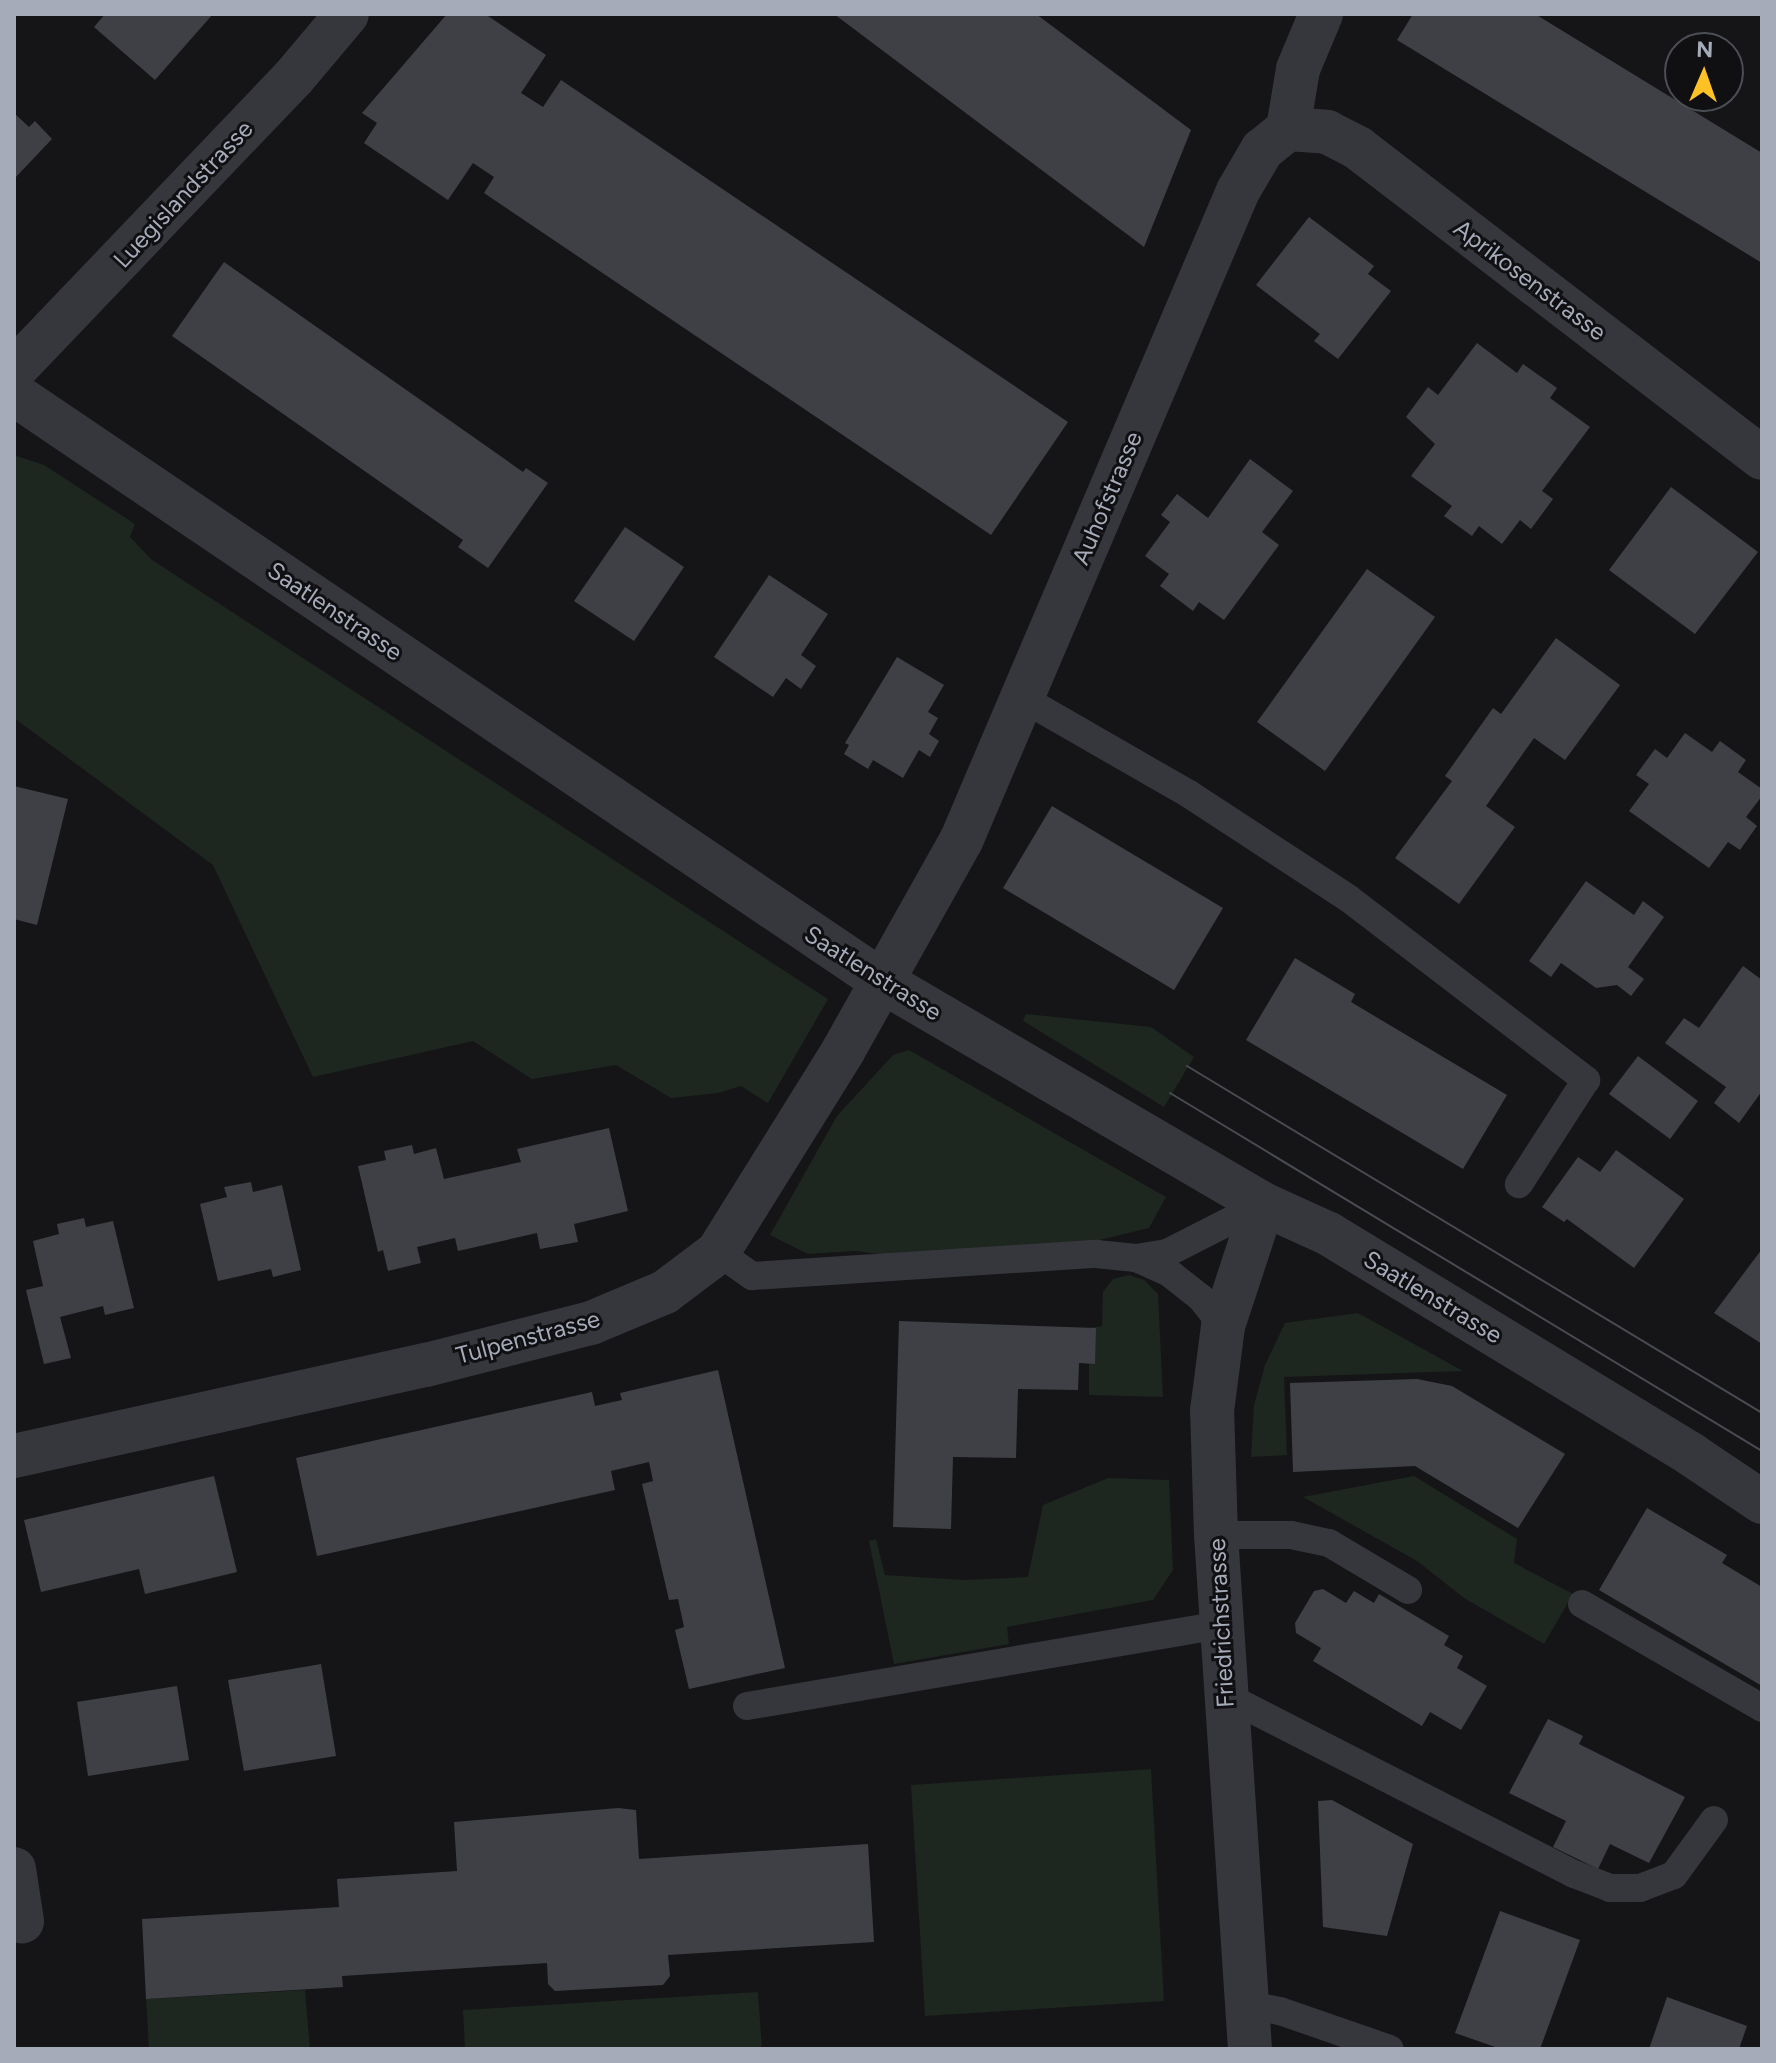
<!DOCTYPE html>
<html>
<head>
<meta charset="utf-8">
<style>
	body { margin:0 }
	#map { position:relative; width:1776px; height:2063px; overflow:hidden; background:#151518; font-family:Figtree,sans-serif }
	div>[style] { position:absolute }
	.green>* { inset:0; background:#1d261f }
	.building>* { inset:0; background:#3f4045 }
	.lane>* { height:28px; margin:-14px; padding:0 14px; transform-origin:14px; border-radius:14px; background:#36373d }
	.street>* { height:44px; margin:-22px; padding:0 22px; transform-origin:22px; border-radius:22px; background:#36373d }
	.tram>* { height:2px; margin:-1px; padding:0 1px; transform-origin:1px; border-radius:1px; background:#494b52 }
	span { translate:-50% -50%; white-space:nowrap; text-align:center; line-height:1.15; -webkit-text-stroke:6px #101013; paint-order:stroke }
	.street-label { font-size:24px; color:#a6abb9 }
	.frame { position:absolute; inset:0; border:16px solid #a6abb9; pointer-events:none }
	.north { position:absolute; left:1664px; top:32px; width:80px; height:80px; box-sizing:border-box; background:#101013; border:2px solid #4c4e55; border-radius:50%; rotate:2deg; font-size:22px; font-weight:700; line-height:32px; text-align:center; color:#a6abb9 }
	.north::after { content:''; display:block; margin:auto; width:28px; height:36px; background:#fec227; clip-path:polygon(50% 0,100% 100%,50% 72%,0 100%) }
</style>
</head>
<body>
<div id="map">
	<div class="green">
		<div style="clip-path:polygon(14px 455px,44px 465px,135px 524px,130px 537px,152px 560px,828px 999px,768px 1103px,741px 1086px,718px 1093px,671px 1098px,616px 1065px,532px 1079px,473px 1041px,313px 1077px,213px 865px,14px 718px)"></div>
		<div style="clip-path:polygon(1026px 1014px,1151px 1027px,1194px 1057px,1164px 1107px,1023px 1021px)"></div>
		<div style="clip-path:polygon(909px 1050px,1166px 1197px,1149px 1228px,1095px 1241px,886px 1255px,855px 1251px,808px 1254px,770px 1235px,837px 1116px,893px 1055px)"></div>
		<div style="clip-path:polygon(1129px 1275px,1144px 1280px,1158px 1294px,1163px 1397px,1089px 1395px,1089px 1328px,1102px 1326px,1103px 1292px,1113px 1279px)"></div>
		<div style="clip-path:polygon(1358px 1313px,1463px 1371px,1284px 1377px,1287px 1455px,1251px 1457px,1254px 1405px,1265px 1365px,1285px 1323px)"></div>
		<div style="clip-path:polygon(1414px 1476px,1517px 1539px,1514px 1563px,1573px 1594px,1544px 1644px,1464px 1598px,1417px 1561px,1303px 1497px)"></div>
		<div style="clip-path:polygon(1108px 1478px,1169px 1480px,1173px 1570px,1153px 1600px,1007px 1627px,1009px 1644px,894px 1664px,869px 1541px,876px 1539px,885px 1575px,965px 1580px,1028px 1577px,1043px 1505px)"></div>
		<div style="clip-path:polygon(1151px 1769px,1164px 2001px,925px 2016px,911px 1785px)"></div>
		<div style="clip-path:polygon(305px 1990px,310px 2049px,149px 2049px,146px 1999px)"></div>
		<div style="clip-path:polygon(758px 1992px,762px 2049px,465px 2049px,463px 2010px)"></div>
	</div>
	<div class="building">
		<div style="clip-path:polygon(105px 14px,213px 14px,155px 80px,94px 27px)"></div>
		<div style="clip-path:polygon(447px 14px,485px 14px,546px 55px,521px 93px,543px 107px,561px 80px,1068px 422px,991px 535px,484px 193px,494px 177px,473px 163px,448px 200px,364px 143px,377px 123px,362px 113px)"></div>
		<div style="clip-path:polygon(834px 14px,1036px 14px,1191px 130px,1144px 247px)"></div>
		<div style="clip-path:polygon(1413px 14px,1535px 14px,1762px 153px,1762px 263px,1397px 40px)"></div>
		<div style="clip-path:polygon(14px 113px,29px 127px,35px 121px,52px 139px,14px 179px)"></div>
		<div style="clip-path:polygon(1309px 217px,1374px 266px,1368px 274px,1391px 291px,1338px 359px,1314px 341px,1320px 334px,1256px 285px)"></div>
		<div style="clip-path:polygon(224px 262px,523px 472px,526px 468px,548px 483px,488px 568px,458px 547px,463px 540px,172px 336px)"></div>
		<div style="clip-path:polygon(1477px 343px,1517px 373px,1523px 364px,1557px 388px,1550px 398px,1590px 427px,1542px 491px,1553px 499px,1531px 529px,1520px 520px,1502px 544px,1479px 526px,1472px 536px,1444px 516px,1452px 506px,1411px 476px,1435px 444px,1406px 417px,1428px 387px,1438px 395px)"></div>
		<div style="clip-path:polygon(1250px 459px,1293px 491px,1262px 532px,1279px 545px,1224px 620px,1199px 602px,1193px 611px,1160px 586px,1169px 574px,1145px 556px,1170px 522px,1161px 515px,1177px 494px,1208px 518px)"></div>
		<div style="clip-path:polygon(1671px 487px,1758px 552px,1695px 634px,1609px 570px)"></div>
		<div style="clip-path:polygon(625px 527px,684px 567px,634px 641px,574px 601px)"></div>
		<div style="clip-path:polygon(1367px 569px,1435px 617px,1325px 771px,1257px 722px)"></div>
		<div style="clip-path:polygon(769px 575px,828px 614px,801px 655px,816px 666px,801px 689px,786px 678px,773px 697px,714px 657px)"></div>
		<div style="clip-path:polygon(1556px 638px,1620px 685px,1565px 760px,1534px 738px,1486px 806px,1515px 827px,1459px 904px,1395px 858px,1452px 781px,1445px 776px,1493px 708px,1501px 714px)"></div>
		<div style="clip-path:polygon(897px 657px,944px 685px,928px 712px,938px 718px,929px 734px,939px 741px,930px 757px,919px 750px,903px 778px,873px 760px,868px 769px,844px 754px,849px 745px,845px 743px)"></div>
		<div style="clip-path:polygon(1685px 733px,1712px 752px,1720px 741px,1746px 760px,1738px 772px,1762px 789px,1762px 796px,1746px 817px,1757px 826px,1740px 850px,1728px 842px,1709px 868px,1629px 811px,1649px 784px,1636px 775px,1655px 749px,1667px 758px)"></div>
		<div style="clip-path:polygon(14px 786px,68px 799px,37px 925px,14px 919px)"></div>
		<div style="clip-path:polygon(1052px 806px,1223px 908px,1174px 990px,1003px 888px)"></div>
		<div style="clip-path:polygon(1586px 881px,1634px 915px,1643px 901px,1664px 917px,1628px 967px,1644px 979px,1631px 996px,1617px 985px,1596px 988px,1561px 963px,1551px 977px,1529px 961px)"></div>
		<div style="clip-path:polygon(1295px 958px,1355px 994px,1351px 1002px,1507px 1095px,1463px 1169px,1246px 1040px)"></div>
		<div style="clip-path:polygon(1743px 966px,1762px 980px,1762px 1091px,1739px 1123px,1714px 1103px,1726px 1087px,1665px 1043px,1684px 1018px,1699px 1028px)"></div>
		<div style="clip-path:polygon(1638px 1056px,1698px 1101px,1670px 1139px,1609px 1094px)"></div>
		<div style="clip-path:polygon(609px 1128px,628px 1211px,574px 1224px,578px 1242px,540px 1249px,537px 1233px,458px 1251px,455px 1238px,417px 1247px,421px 1263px,388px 1271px,383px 1250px,378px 1252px,358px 1166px,386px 1160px,384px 1151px,412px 1145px,414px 1154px,436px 1148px,444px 1179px,521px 1162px,517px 1149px)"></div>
		<div style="clip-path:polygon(1616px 1150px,1684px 1199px,1634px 1268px,1567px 1219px,1564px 1222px,1542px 1207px,1578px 1157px,1600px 1172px)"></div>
		<div style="clip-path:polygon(251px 1182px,253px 1192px,282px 1185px,301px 1270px,273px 1277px,271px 1269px,218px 1281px,200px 1204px,227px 1197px,224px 1187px)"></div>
		<div style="clip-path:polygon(84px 1218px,86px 1227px,113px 1221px,134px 1308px,105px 1315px,103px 1306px,60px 1317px,71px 1358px,44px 1364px,26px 1290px,43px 1286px,33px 1241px,59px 1234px,57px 1224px)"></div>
		<div style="clip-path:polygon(1762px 1249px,1762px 1344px,1714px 1313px)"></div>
		<div style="clip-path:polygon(899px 1321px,1096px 1328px,1095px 1364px,1079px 1363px,1078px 1390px,1018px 1389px,1016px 1458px,953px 1457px,951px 1529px,893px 1527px)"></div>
		<div style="clip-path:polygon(718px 1370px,785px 1668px,689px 1689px,675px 1630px,684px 1627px,678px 1599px,669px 1600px,642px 1484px,653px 1481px,649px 1462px,611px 1471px,615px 1490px,317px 1556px,296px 1458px,592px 1392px,595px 1406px,622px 1400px,620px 1393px)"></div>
		<div style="clip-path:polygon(1417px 1379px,1452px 1386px,1565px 1454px,1518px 1528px,1415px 1466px,1293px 1472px,1290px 1383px)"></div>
		<div style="clip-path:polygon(214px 1476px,237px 1572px,145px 1594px,139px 1569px,41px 1592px,24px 1520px)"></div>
		<div style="clip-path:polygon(1647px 1508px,1727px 1555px,1722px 1563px,1762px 1587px,1762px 1686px,1599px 1590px)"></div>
		<div style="clip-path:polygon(1323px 1589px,1346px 1603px,1354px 1591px,1374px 1603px,1379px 1594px,1449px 1636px,1444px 1645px,1463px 1656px,1457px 1668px,1487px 1686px,1461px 1730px,1430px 1712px,1422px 1726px,1313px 1661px,1321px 1648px,1296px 1633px,1295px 1623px,1314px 1591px)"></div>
		<div style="clip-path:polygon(321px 1664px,336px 1756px,244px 1771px,228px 1680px)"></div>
		<div style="clip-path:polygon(177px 1686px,189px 1760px,88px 1776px,77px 1702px)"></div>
		<div style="clip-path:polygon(1548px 1719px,1583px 1736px,1579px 1744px,1685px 1797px,1649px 1863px,1610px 1844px,1598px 1869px,1553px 1847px,1566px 1821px,1509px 1793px)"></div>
		<div style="clip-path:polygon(1332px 1800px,1413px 1844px,1387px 1936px,1323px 1927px,1318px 1801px)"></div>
		<div style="clip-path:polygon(618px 1808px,636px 1810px,639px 1859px,868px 1844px,874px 1942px,668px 1955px,670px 1976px,663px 1985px,555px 1991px,548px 1984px,547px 1963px,342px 1976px,343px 1987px,146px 1999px,142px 1919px,339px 1907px,337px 1879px,457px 1871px,454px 1822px)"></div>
		<div style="clip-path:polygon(1500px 1911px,1580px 1940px,1540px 2049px,1501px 2049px,1455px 2033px)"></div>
		<div style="clip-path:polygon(1667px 1997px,1747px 2026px,1739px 2049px,1649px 2049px)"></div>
	</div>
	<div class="lane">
		<div style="left:1022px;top:698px;width:193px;rotate:29.9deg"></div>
		<div style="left:1189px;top:794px;width:190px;rotate:33.2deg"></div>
		<div style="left:1348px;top:898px;width:300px;rotate:37.4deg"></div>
		<div style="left:1586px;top:1080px;width:124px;rotate:122.8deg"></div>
		<div style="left:718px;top:1252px;width:42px;rotate:35.2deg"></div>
		<div style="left:752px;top:1276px;width:345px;rotate:-3.7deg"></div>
		<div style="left:1096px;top:1254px;width:40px;rotate:5.7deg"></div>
		<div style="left:1136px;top:1258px;width:35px;rotate:24deg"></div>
		<div style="left:1168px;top:1272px;width:42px;rotate:38.2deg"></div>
		<div style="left:1201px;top:1298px;width:36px;rotate:52deg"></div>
		<div style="left:1136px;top:1258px;width:31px;rotate:-9deg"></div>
		<div style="left:1167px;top:1253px;width:108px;rotate:-27deg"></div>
		<div style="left:1216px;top:1535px;width:75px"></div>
		<div style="left:1291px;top:1535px;width:39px;rotate:12deg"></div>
		<div style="left:1329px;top:1543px;width:92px;rotate:30.7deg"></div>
		<div style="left:1582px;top:1604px;width:208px;rotate:30deg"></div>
		<div style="left:1226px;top:1696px;width:391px;rotate:27.1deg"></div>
		<div style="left:1574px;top:1874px;width:39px;rotate:21deg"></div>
		<div style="left:1610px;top:1888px;width:30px"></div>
		<div style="left:1640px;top:1888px;width:36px;rotate:-21deg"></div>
		<div style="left:1674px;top:1875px;width:68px;rotate:-54deg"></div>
		<div style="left:747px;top:1706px;width:482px;rotate:-9.7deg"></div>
		<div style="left:1246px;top:2004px;width:35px;rotate:12deg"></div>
		<div style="left:1280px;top:2011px;width:116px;rotate:19.1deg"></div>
	</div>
	<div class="street">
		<div style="left:1288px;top:129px;width:39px;rotate:4deg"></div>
		<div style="left:1327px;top:132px;width:35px;rotate:27deg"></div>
		<div style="left:1358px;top:148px;width:509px;rotate:37.5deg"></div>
		<div style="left:14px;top:370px;width:405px;rotate:-46.3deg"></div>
		<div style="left:294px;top:77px;width:82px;rotate:-49.9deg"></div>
		<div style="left:14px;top:394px;width:1049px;rotate:34.08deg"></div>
		<div style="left:883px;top:982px;width:440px;rotate:30.3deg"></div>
		<div style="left:1263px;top:1204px;width:72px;rotate:24.4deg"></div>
		<div style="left:1329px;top:1234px;width:425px;rotate:31.3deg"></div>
		<div style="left:1692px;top:1455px;width:84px;rotate:33.9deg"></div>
		<div style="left:14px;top:1456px;width:422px;rotate:-12.5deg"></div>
		<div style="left:426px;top:1365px;width:170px;rotate:-14.3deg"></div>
		<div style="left:591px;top:1323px;width:80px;rotate:-22.7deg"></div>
		<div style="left:665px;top:1292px;width:66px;rotate:-37deg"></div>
		<div style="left:718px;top:1252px;width:237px;rotate:-58.1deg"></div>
		<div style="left:843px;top:1051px;width:241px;rotate:-60.7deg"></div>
		<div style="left:961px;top:841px;width:707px;rotate:-66.92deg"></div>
		<div style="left:1238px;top:191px;width:48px;rotate:-59.7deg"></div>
		<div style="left:1262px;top:150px;width:33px;rotate:-39deg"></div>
		<div style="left:1288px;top:129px;width:61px;rotate:-80.5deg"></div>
		<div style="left:1298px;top:69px;width:60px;rotate:-67.3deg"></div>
		<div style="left:14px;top:1869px;width:53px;rotate:81.3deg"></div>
		<div style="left:1250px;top:2049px;width:515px;rotate:-93.78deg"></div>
		<div style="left:1216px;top:1535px;width:124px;rotate:-91.8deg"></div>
		<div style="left:1212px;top:1411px;width:86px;rotate:-82.6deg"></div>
		<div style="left:1223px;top:1326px;width:128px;rotate:-71.8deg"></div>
	</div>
	<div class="tram">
		<div style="left:1187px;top:1066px;width:672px;rotate:31.11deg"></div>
		<div style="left:1170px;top:1093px;width:692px;rotate:31.16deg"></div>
	</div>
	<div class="street-label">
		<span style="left:183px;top:194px;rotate:-47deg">Luegislandstrasse</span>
		<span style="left:1530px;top:280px;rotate:37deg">Aprikosenstrasse</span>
		<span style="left:1107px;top:498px;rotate:-67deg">Auhofstrasse</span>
		<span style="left:335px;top:611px;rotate:34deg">Saatlenstrasse</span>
		<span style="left:873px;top:973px;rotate:32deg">Saatlenstrasse</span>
		<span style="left:1433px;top:1297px;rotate:31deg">Saatlenstrasse</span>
		<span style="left:528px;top:1337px;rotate:-15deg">Tulpenstrasse</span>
		<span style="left:1221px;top:1623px;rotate:-93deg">Friedrichstrasse</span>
	</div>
	<div class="frame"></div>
	<div class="north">N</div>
</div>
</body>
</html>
